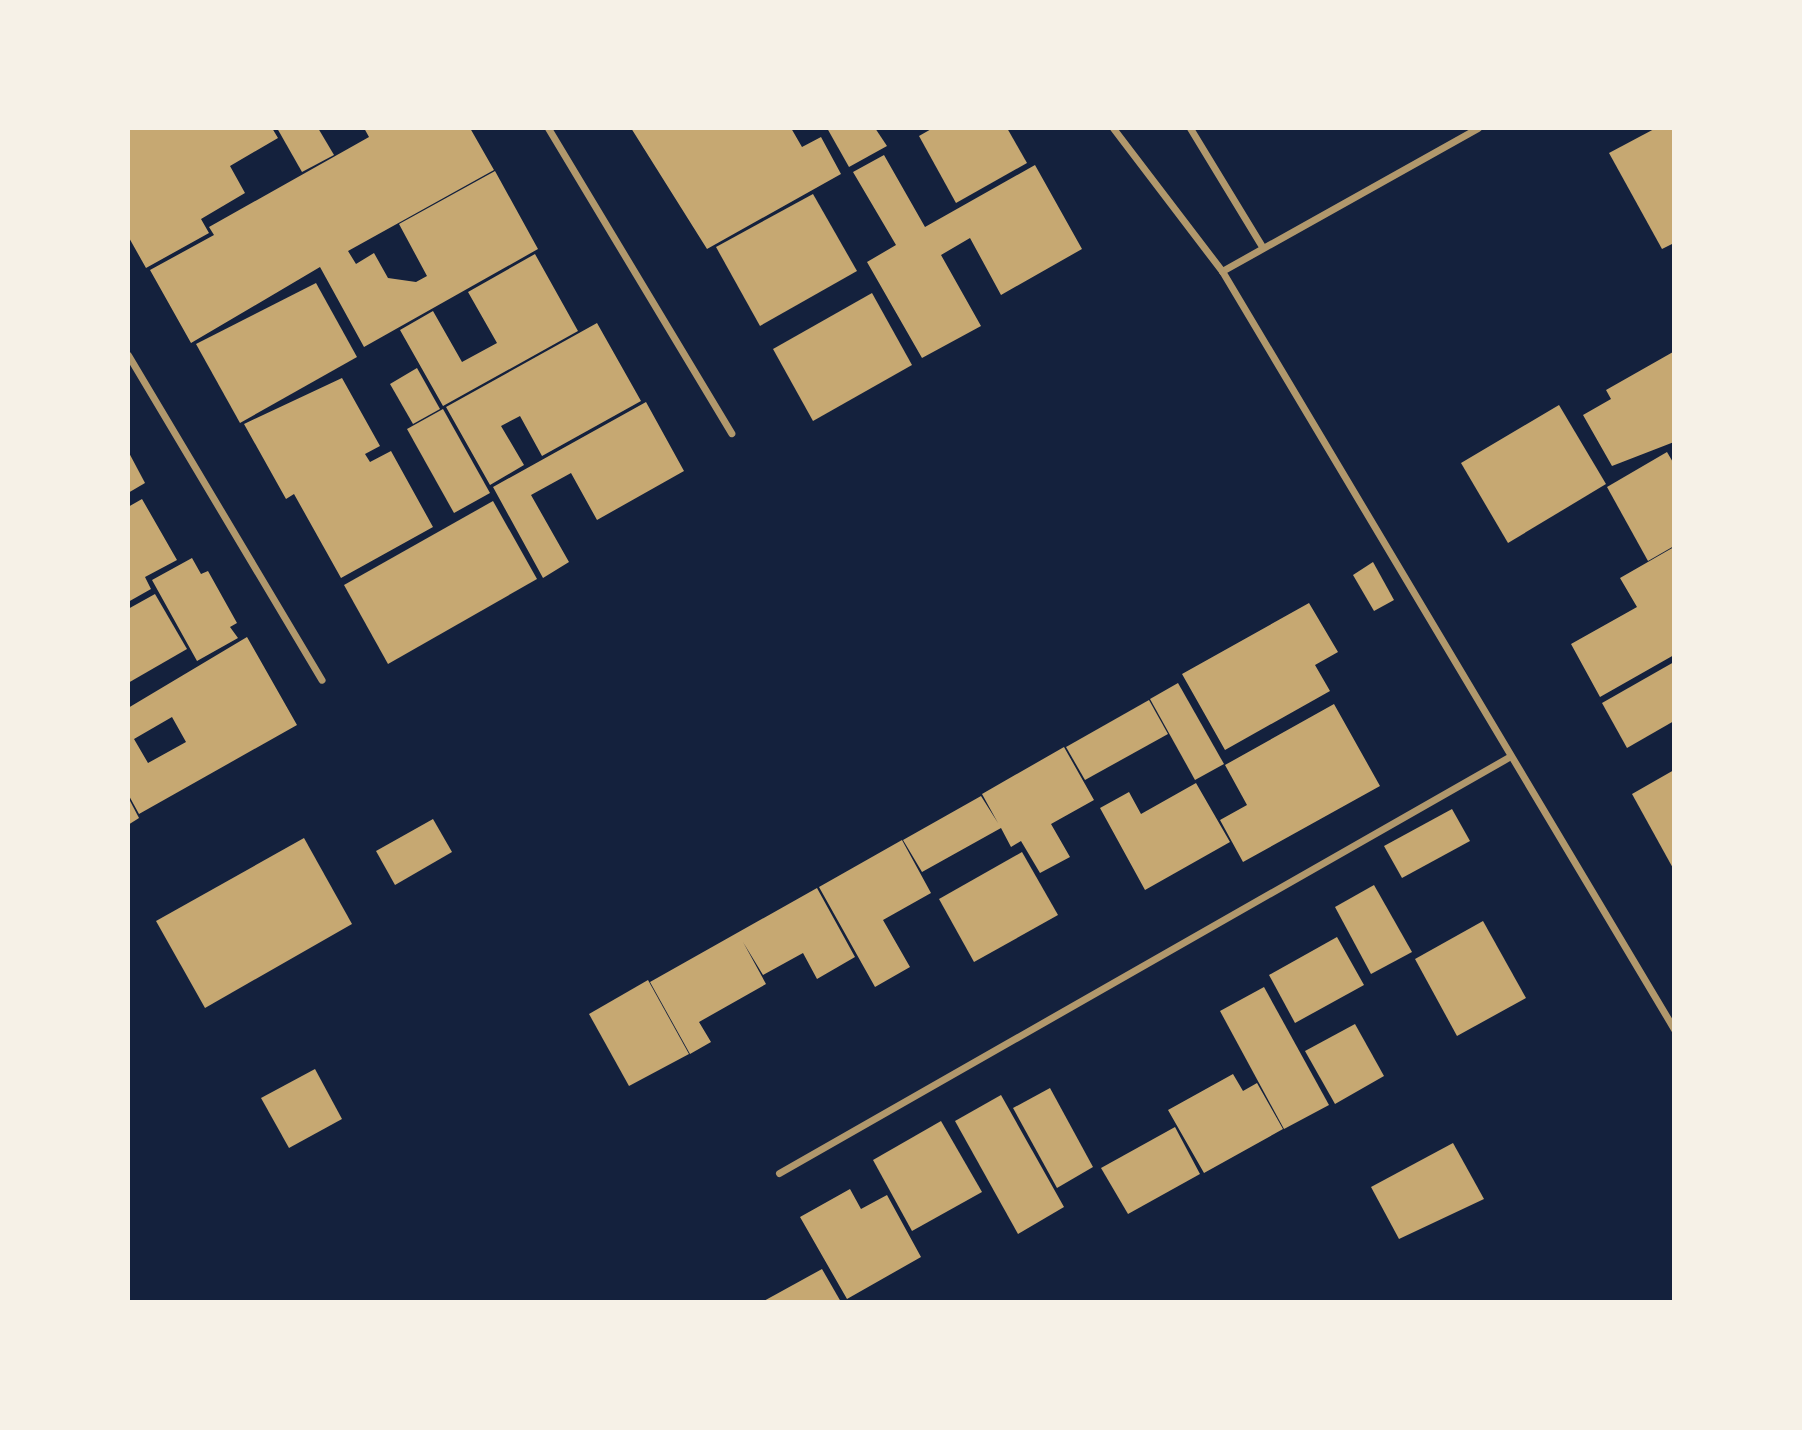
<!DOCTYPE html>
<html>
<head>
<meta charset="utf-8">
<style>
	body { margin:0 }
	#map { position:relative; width:1802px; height:1430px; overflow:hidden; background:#14213d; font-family:Figtree,sans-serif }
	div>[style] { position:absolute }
	.building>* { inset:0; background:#c6a872 }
	.minor>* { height:7px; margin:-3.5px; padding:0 3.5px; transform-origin:3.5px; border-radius:3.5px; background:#b1986c }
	span { translate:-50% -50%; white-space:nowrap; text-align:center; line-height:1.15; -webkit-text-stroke:6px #f6f1e7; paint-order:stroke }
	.frame { position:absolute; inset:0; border:130px solid #f6f1e7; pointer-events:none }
</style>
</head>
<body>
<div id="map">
	<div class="building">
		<div style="clip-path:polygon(128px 128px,272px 128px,278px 138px,230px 166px,245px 193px,201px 219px,209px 233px,146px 268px,128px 236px)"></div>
		<div style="clip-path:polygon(277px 128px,318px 128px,334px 155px,302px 172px)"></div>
		<div style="clip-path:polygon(364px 128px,470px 128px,494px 170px,348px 251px,356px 264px,374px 253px,388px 278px,416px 282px,427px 276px,399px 224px,495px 171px,538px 249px,364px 347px,320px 267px,191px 343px,150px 270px,214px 235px,209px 227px,369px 137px)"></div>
		<div style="clip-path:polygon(631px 128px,791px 128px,802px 147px,821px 137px,841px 174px,707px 249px)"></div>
		<div style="clip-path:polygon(827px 128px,875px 128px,887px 146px,849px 167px)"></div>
		<div style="clip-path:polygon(933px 128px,1007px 128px,1027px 163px,956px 203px,919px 136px)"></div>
		<div style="clip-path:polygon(1656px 128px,1674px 128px,1674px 243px,1662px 249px,1609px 153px)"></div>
		<div style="clip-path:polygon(884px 155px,925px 227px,1035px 165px,1082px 249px,1001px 295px,970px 238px,941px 255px,981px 326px,922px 358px,867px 262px,896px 245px,853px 172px)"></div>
		<div style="clip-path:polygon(813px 194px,857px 271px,760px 326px,716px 247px)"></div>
		<div style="clip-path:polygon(535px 254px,578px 331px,443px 406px,400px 330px,433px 311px,462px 362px,497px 343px,468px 292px)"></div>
		<div style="clip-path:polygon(316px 283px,357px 357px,240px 423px,196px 344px)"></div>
		<div style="clip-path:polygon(872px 293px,912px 365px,813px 421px,773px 349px)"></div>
		<div style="clip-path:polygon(597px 323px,641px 401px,542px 456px,520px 416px,501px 426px,524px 465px,490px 485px,446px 407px)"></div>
		<div style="clip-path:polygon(1673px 352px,1674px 442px,1612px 466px,1583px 415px,1611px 399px,1606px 390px)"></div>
		<div style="clip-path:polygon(417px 368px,440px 409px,413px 424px,390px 384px)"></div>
		<div style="clip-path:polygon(342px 378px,380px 446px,365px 454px,370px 462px,391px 451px,433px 527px,341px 578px,294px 494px,286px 499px,244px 424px)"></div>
		<div style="clip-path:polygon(646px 402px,684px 471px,597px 520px,571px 473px,531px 495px,569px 562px,543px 578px,493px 487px)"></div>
		<div style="clip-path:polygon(1559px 405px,1606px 484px,1508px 543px,1461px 463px)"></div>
		<div style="clip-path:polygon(443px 409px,490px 493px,454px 513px,407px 429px)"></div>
		<div style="clip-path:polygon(128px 451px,145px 483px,128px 493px)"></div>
		<div style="clip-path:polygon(1667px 452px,1674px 464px,1674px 546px,1648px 561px,1607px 487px)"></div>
		<div style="clip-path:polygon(142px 499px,177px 560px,145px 577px,151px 589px,128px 602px,128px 507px)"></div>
		<div style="clip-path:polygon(493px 501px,537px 579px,388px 664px,344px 585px)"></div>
		<div style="clip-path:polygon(1674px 547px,1674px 655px,1600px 697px,1571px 644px,1637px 607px,1620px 578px)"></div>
		<div style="clip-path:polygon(192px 558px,201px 574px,208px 571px,237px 623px,230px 627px,238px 638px,197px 661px,152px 580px)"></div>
		<div style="clip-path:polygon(1373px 562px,1394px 600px,1374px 611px,1353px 575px)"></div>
		<div style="clip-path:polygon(155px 594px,187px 649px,128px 683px,128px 609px)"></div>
		<div style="clip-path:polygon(1309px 603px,1338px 652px,1315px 665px,1330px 691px,1225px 750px,1182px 674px)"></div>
		<div style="clip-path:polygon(evenodd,247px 637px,297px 725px,139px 814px,128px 794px,128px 708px,247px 637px,172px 717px,186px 742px,148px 763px,134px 739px,172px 717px)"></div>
		<div style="clip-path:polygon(1674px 662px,1674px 721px,1627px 748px,1602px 703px)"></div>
		<div style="clip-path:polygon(1178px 683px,1224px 764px,1195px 780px,1150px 699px)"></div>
		<div style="clip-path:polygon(1149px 700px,1168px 734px,1085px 780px,1066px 747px)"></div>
		<div style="clip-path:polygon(1334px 704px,1380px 786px,1243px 862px,1220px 820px,1247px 805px,1225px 765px)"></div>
		<div style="clip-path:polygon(1064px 747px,1094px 800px,1051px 824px,1070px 857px,1040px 873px,1021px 841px,1011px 847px,1001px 828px,922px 872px,903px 840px,981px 796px,998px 823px,982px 794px)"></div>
		<div style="clip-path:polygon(1674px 770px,1674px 870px,1632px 794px)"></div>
		<div style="clip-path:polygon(1196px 783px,1230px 842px,1145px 890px,1100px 808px,1129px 792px,1141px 814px)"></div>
		<div style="clip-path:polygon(128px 797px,139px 818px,128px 825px)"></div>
		<div style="clip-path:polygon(1452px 809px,1470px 841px,1402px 878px,1384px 846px)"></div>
		<div style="clip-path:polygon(433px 819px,452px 852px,395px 885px,376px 851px)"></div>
		<div style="clip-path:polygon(304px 838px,352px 924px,205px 1008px,156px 921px)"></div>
		<div style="clip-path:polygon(902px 840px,931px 893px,883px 920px,910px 967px,875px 987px,819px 887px)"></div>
		<div style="clip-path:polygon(1022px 852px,1058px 915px,974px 962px,939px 899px)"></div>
		<div style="clip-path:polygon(1374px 885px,1412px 952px,1371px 974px,1335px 907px)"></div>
		<div style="clip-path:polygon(817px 888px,855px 957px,817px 979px,803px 953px,763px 975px,743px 942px,766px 984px,699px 1022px,711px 1042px,690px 1054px,650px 982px)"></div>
		<div style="clip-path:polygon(1483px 921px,1526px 998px,1457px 1036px,1415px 959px)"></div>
		<div style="clip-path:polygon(1337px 937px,1364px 985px,1295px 1023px,1269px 975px)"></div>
		<div style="clip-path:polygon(648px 980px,689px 1054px,629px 1086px,589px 1014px)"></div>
		<div style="clip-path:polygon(1264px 987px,1329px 1105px,1284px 1129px,1220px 1011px)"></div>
		<div style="clip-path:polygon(1355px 1024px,1384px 1076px,1335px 1104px,1305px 1051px)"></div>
		<div style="clip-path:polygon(315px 1069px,342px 1119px,289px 1148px,261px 1098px)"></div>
		<div style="clip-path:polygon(1233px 1074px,1243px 1091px,1257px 1083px,1283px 1129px,1204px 1173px,1168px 1110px)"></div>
		<div style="clip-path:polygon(1050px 1088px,1093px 1167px,1057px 1188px,1013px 1108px)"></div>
		<div style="clip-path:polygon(1001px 1095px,1064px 1207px,1018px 1234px,955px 1121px)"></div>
		<div style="clip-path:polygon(941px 1121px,982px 1192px,912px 1231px,873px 1160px)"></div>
		<div style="clip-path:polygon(1175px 1127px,1200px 1174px,1128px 1214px,1101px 1168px)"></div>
		<div style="clip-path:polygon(1453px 1143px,1484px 1199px,1399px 1239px,1371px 1187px)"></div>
		<div style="clip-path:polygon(850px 1189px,861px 1209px,887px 1195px,921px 1257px,847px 1299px,800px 1217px)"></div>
		<div style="clip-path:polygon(822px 1269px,841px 1302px,762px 1302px)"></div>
	</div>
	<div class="minor">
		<div style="left:548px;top:128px;width:356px;rotate:59deg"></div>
		<div style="left:1113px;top:128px;width:180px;rotate:52.7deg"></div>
		<div style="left:1222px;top:271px;width:883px;rotate:59.19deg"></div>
		<div style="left:1190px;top:128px;width:140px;rotate:58.7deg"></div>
		<div style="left:1222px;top:271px;width:293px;rotate:-29.2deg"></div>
		<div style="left:128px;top:355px;width:378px;rotate:59.2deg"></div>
		<div style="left:779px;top:1173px;width:840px;rotate:-29.68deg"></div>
	</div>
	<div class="frame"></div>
</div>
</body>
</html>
